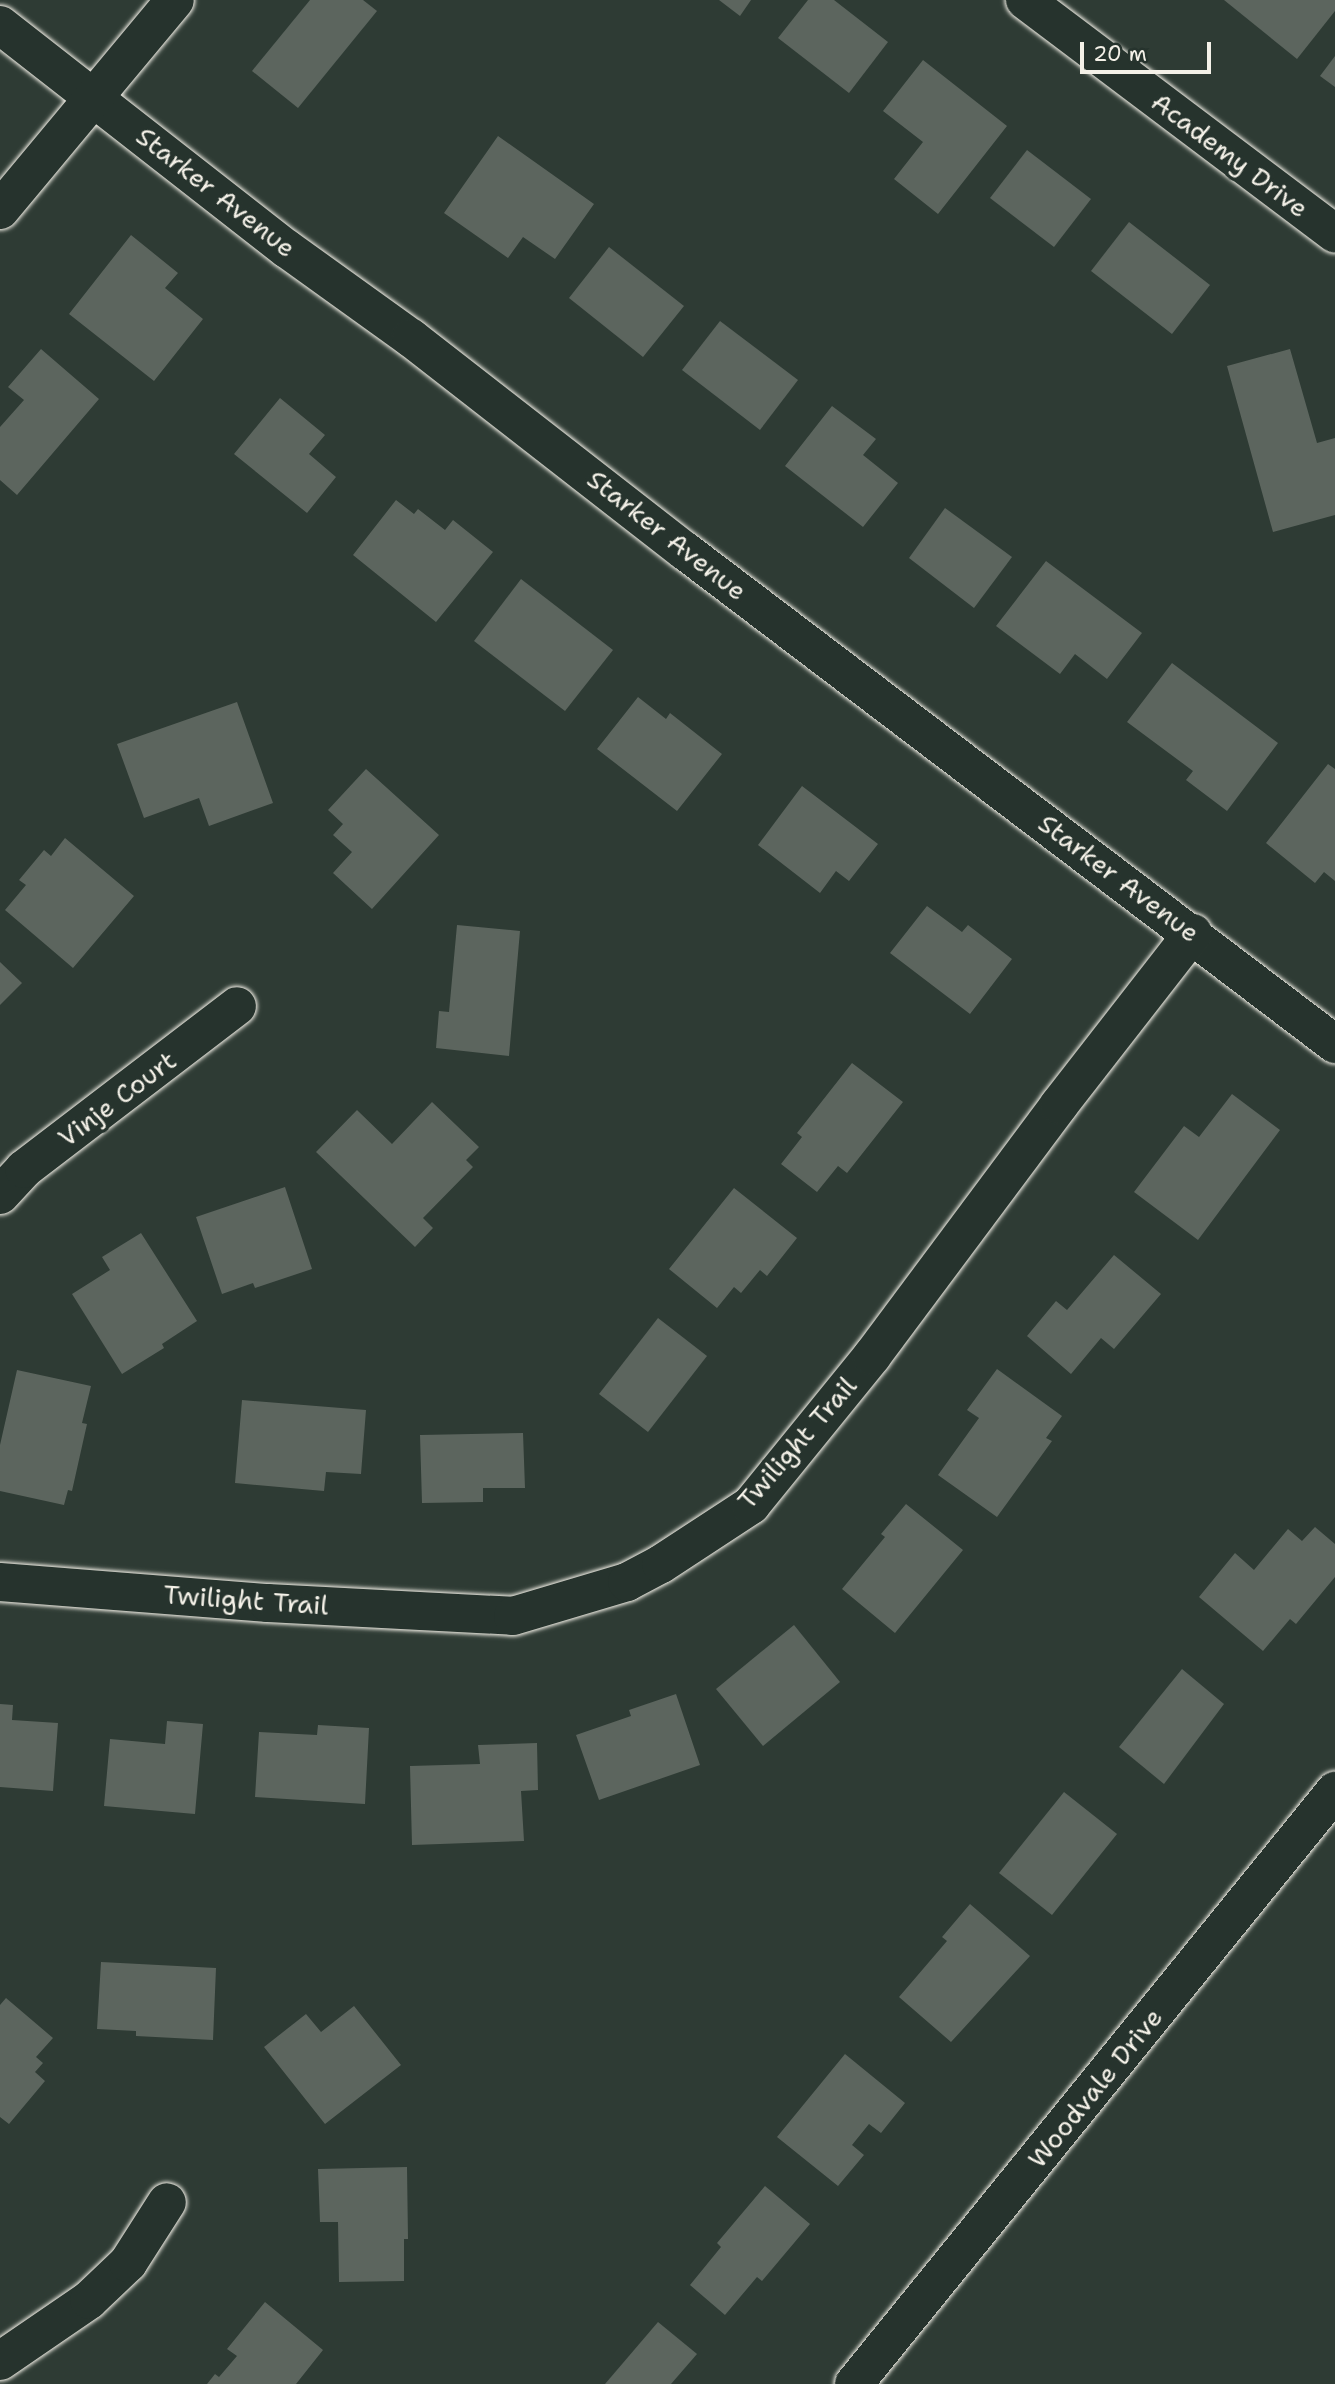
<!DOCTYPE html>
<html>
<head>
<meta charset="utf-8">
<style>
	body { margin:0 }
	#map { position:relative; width:1335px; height:2384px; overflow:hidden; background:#2e3b34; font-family:"Shantell Sans",sans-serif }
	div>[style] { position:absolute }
	.building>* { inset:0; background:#5c655e }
	.roads { filter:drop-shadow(0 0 2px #f4f1e8) drop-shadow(0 0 2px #f4f1e8) }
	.minor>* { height:38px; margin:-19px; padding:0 19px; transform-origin:19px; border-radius:19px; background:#26332d }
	span { translate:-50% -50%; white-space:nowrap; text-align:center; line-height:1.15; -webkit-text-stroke:7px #26332d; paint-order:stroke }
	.street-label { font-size:26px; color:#f4f1e8 }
	.scale { position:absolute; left:1080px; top:42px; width:131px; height:32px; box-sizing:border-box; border:4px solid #f4f1e8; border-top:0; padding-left:9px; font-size:21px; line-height:24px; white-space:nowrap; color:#f4f1e8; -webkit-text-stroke:5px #26332d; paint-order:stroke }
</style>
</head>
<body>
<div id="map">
	<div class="building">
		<div style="clip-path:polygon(310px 0,363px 0,377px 11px,298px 108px,252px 71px)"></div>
		<div style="clip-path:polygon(719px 0,751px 0,740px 16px)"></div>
		<div style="clip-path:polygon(808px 0,834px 0,888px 42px,849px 93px,778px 38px)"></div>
		<div style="clip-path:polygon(1224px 0,1335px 0,1335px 11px,1297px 59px)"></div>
		<div style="clip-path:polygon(1335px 56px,1335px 87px,1320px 76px)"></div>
		<div style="clip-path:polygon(923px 60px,1007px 126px,938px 214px,894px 179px,923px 142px,883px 111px)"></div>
		<div style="clip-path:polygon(498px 136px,594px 204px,555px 259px,523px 237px,508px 258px,444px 213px)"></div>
		<div style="clip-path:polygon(1027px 150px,1091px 199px,1054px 247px,990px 198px)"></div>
		<div style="clip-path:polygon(1129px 222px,1210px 285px,1172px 334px,1091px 271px)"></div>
		<div style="clip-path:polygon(131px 235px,178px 273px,165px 288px,203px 319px,154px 381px,69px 314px)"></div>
		<div style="clip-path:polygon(609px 247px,684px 306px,643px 357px,569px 298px)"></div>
		<div style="clip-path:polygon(720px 321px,798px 380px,760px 430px,682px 370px)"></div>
		<div style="clip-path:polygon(41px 349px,99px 399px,17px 495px,0 480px,0 427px,24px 400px,8px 387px)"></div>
		<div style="clip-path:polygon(1290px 349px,1317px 443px,1335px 438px,1335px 515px,1273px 532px,1227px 366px)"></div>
		<div style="clip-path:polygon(280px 398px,325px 435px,309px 454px,336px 477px,307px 513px,234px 454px)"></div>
		<div style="clip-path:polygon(832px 406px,876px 439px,863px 455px,898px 483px,863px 527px,785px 466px)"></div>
		<div style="clip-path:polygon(396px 500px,414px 514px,418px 509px,445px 530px,453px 520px,493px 552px,436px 622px,353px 555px)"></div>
		<div style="clip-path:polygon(945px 508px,1012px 557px,974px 608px,909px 558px)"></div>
		<div style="clip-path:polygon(1046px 561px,1142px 633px,1107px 679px,1075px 654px,1060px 674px,996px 626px)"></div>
		<div style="clip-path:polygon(521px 579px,613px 650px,565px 711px,474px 641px)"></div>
		<div style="clip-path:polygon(1172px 663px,1278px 743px,1227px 811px,1186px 780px,1193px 771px,1127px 722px)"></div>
		<div style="clip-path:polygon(638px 697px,666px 719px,670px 713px,722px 754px,677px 811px,597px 749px)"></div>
		<div style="clip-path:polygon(237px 702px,273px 803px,209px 826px,199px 798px,144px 818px,117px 744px)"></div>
		<div style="clip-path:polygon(1328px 764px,1335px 769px,1335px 881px,1324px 872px,1315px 883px,1266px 843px)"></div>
		<div style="clip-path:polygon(366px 769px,439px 835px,372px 909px,333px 873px,352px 852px,333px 835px,343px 824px,328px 810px)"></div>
		<div style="clip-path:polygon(802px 786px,878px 844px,849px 881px,836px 871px,820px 893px,758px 845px)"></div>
		<div style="clip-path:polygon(65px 838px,134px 896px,73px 968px,5px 910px,26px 885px,19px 880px,44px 850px,51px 856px)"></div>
		<div style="clip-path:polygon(927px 906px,962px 932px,968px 925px,1012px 959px,970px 1014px,890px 953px)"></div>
		<div style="clip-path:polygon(457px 925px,520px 931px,509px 1056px,436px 1048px,439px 1011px,449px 1012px)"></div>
		<div style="clip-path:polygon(0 962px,22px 983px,0 1005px)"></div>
		<div style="clip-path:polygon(852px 1063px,903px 1102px,847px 1173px,838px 1166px,817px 1192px,781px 1164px,802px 1137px,797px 1133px)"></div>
		<div style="clip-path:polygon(1232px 1094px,1280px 1130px,1198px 1240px,1134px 1192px,1184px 1126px,1199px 1137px)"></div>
		<div style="clip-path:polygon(432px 1102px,479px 1147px,466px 1160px,473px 1167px,423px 1218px,433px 1228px,415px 1247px,316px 1152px,357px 1110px,392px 1144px)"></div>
		<div style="clip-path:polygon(285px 1187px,312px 1269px,255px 1288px,253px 1283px,222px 1294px,196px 1217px)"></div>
		<div style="clip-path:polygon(734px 1188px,797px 1238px,767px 1276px,760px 1270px,741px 1293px,734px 1287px,717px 1308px,669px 1269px)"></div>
		<div style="clip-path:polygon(141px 1233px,197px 1321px,162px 1344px,164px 1348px,122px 1374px,72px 1294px,110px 1270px,102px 1257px)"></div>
		<div style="clip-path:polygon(1114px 1255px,1161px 1294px,1114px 1349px,1101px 1338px,1071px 1374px,1027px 1336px,1056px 1301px,1067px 1310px)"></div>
		<div style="clip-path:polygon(658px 1318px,707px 1356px,648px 1432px,599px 1394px)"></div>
		<div style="clip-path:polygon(997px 1369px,1062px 1416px,1046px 1438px,1052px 1441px,997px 1517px,938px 1475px,979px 1418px,967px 1410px)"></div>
		<div style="clip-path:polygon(17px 1370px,91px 1386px,82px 1423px,87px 1424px,72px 1491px,68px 1490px,64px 1505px,0 1491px,0 1445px)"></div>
		<div style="clip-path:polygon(242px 1400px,366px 1410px,361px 1474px,326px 1472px,324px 1491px,235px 1483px)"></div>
		<div style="clip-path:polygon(523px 1433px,525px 1488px,483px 1488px,483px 1502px,422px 1503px,420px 1435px)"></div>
		<div style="clip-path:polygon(906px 1504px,963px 1550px,895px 1633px,842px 1589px,885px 1537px,881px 1534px)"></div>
		<div style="clip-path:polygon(1315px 1527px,1335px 1544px,1335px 1577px,1296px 1624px,1290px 1619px,1263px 1651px,1199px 1597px,1235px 1553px,1254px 1570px,1288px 1529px,1302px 1541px)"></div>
		<div style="clip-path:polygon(794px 1625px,840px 1682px,763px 1746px,716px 1689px)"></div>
		<div style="clip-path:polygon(1182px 1669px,1224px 1704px,1164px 1784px,1119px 1747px)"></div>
		<div style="clip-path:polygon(676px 1694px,700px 1765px,599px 1800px,576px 1735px,631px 1716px,629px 1710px)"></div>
		<div style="clip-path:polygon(0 1704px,13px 1705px,12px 1720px,58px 1723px,53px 1791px,0 1787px)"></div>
		<div style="clip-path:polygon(167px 1721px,203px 1724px,195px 1814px,104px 1806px,110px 1739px,165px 1744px)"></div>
		<div style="clip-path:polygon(318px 1725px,369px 1728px,365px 1804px,255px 1797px,259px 1732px,317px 1735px)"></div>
		<div style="clip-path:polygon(537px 1743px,538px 1790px,521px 1791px,524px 1841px,412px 1845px,410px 1766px,480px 1764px,478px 1745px)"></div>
		<div style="clip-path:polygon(1064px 1792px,1117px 1834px,1052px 1915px,999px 1873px)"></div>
		<div style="clip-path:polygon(970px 1904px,1030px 1956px,951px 2042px,899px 1997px,947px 1941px,942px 1937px)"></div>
		<div style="clip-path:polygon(101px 1962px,216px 1968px,213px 2040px,136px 2036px,136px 2031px,97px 2029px)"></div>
		<div style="clip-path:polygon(6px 1998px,53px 2038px,36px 2057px,43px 2063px,35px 2072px,45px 2081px,9px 2124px,0 2117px,0 2005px)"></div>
		<div style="clip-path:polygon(354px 2006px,401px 2065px,325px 2124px,264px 2047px,306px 2014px,321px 2032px)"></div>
		<div style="clip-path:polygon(845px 2054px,905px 2103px,881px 2133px,869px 2124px,852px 2145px,864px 2155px,838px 2186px,777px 2137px)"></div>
		<div style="clip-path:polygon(407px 2167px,408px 2239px,404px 2239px,404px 2281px,339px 2282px,338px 2222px,320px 2222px,318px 2169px)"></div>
		<div style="clip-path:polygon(765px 2186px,810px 2224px,762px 2281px,757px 2277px,725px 2315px,690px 2285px,721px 2247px,717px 2243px)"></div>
		<div style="clip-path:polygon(265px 2302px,323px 2350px,296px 2384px,207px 2384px,215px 2374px,219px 2377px,237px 2356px,227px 2349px)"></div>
		<div style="clip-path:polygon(658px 2322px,697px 2354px,671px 2384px,605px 2384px)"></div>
	</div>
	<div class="roads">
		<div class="minor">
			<div style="left:1025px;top:0;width:388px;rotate:37deg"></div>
			<div style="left:0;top:25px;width:364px;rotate:38deg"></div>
			<div style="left:287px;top:249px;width:153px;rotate:35.7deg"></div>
			<div style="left:411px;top:338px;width:347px;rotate:37.9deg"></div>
			<div style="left:685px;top:551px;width:816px;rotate:37.18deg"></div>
			<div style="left:0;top:210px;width:273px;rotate:-50.2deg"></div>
			<div style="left:0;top:1195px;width:35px;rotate:-47deg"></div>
			<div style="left:24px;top:1169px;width:268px;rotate:-37.4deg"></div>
			<div style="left:0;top:1582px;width:269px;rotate:4.5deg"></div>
			<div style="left:268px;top:1603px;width:245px;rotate:3deg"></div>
			<div style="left:513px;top:1616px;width:119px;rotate:-16.6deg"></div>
			<div style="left:627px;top:1582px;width:38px;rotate:-28deg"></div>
			<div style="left:661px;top:1564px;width:108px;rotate:-33.2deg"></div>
			<div style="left:751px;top:1505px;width:192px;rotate:-50.9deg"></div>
			<div style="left:872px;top:1356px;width:313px;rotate:-53.3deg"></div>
			<div style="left:1059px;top:1105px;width:218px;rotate:-52.1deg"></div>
			<div style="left:0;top:2361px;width:108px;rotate:-34.4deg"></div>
			<div style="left:89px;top:2300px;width:54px;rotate:-43.5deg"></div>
			<div style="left:128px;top:2263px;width:72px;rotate:-57.4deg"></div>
			<div style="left:854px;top:2384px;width:764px;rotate:-50.95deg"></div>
		</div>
	</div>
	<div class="street-label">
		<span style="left:1230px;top:155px;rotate:37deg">Academy Drive</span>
		<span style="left:216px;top:192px;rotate:38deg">Starker Avenue</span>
		<span style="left:667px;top:535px;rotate:38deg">Starker Avenue</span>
		<span style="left:1119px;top:878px;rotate:37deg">Starker Avenue</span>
		<span style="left:117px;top:1099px;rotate:-37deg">Vinje Court</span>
		<span style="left:797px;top:1443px;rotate:-49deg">Twilight Trail</span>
		<span style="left:246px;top:1600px;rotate:4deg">Twilight Trail</span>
		<span style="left:1095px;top:2088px;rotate:-51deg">Woodvale Drive</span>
	</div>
	<div class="scale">20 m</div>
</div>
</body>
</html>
